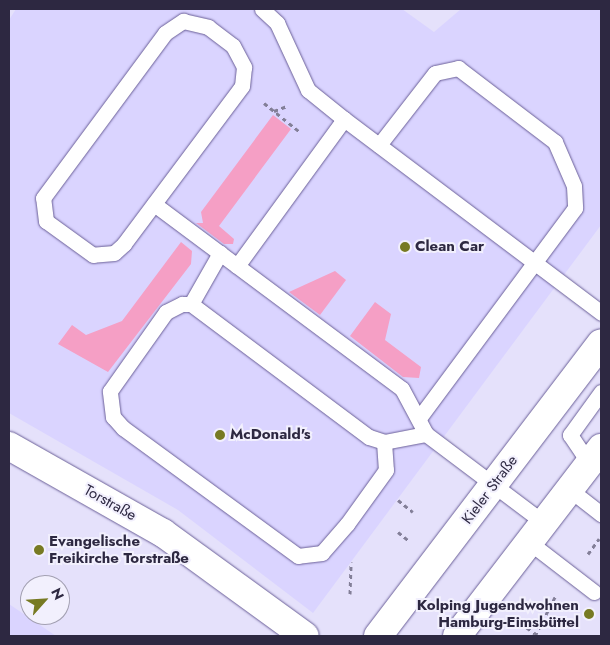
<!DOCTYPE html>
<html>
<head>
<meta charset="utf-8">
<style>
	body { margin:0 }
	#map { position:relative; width:610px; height:645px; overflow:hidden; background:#e5e1fb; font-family:Jost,sans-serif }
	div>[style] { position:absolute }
	.built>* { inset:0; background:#dad4ff }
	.green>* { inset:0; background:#f59fc5 }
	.path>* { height:3px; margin-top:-1.5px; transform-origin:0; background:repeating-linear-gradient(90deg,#837f98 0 4px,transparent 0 8px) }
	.roads { filter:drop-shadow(0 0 1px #6a5f98) drop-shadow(0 0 1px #6a5f98) }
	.lane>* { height:15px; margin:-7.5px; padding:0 7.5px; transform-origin:7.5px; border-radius:7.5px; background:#fff }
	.street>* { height:28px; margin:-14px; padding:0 14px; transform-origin:14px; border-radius:14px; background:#fff }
	.primary>* { height:28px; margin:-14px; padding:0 14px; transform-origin:14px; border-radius:14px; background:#fff }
	.dots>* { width:14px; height:14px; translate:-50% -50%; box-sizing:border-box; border:2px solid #f2f0fd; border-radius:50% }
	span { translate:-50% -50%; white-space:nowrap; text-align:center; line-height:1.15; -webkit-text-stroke:4px #f2f0fd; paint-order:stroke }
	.poi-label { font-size:15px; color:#2d2841; font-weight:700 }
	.left { translate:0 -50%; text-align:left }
	.right { translate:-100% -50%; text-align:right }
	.street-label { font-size:15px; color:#2d2841 }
	.frame { position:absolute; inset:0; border:10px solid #2d2841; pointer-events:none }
	.north { position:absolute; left:20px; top:575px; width:50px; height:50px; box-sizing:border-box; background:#f2f0fd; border:1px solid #a3a0b2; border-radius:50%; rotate:64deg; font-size:14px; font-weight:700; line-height:20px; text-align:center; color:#2d2841 }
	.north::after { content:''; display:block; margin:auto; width:18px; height:22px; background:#777a23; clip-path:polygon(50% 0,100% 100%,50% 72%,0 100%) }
</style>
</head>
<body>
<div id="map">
	<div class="built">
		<div style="clip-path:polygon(16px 9px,402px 9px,434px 32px,461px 9px,601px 9px,601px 225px,313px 613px,178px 510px,9px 413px,9px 20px)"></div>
		<div style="clip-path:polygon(9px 604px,56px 636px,9px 636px)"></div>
	</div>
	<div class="green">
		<div style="clip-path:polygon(273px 115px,291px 129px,219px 226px,234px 239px,233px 244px,224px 244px,196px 223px,203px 223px,201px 212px)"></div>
		<div style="clip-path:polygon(181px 242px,192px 251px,191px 264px,108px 372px,58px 344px,72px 325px,86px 335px,122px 321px)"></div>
		<div style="clip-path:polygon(335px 271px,346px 280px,320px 315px,289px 292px)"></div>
		<div style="clip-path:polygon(375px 302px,391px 314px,385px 340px,421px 367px,419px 378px,403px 377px,350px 336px)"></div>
	</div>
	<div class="path">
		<div style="left:264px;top:103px;width:46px;rotate:38.9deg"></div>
		<div style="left:274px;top:111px;width:14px;rotate:-21deg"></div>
		<div style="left:398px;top:500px;width:19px;rotate:39deg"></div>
		<div style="left:398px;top:532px;width:13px;rotate:39deg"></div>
		<div style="left:588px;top:554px;width:19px;rotate:-54deg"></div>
		<div style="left:350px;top:594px;width:32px;rotate:-88deg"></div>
		<div style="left:514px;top:618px;width:26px;rotate:37deg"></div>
		<div style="left:535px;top:636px;width:44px;rotate:-62.9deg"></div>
	</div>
	<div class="roads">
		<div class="lane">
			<div style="left:262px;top:9px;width:21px;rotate:43deg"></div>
			<div style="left:277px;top:23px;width:74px;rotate:65.2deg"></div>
			<div style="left:308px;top:90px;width:46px;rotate:38.9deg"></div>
			<div style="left:183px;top:21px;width:26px;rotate:13deg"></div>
			<div style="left:208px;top:27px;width:31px;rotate:37deg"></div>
			<div style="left:233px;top:46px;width:24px;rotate:62deg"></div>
			<div style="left:244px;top:67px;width:19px;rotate:96deg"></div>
			<div style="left:242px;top:86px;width:197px;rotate:126.8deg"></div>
			<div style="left:124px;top:244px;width:13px;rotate:138deg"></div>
			<div style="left:114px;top:253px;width:21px;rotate:175deg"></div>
			<div style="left:93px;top:255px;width:58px;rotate:-144.1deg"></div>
			<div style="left:46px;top:221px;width:23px;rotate:-97deg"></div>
			<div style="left:43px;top:198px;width:205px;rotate:-53.5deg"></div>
			<div style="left:165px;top:33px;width:22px;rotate:-34deg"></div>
			<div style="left:379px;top:145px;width:91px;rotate:-52.1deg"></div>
			<div style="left:435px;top:73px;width:24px;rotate:-12deg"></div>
			<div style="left:458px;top:68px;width:122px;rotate:37.3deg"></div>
			<div style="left:555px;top:142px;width:48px;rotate:66.6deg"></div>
			<div style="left:574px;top:186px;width:22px;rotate:87deg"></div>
			<div style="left:575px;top:208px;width:260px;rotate:126.6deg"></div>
			<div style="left:154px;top:204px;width:309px;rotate:36.7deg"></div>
			<div style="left:402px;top:389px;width:51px;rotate:61.9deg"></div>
			<div style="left:426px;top:434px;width:148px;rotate:37deg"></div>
			<div style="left:237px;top:266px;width:182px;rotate:-53.9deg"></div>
			<div style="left:344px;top:119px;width:322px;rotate:37deg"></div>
			<div style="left:191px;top:304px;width:59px;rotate:-60.4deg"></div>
			<div style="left:384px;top:442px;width:28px;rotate:86deg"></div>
			<div style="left:386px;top:470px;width:67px;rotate:125.8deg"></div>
			<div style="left:347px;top:524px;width:38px;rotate:131deg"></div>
			<div style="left:322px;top:553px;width:24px;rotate:173deg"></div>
			<div style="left:298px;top:556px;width:217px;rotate:-143.8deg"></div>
			<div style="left:123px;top:428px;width:15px;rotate:-132deg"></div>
			<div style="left:113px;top:417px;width:26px;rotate:-97deg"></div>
			<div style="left:110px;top:391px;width:97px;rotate:-54.7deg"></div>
			<div style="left:166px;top:312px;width:18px;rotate:-27deg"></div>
			<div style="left:182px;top:304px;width:9px"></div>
			<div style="left:191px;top:304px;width:222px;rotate:36.8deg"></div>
			<div style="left:369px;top:437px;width:16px;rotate:18deg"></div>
			<div style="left:384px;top:442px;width:43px;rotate:-10.8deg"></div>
			<div style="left:589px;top:463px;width:34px;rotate:-124deg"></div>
			<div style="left:570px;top:435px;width:53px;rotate:-54.2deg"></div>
			<div style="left:569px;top:489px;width:41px;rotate:38deg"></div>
			<div style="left:529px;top:542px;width:82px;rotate:37.6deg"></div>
		</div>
		<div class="street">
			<div style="left:9px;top:446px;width:177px;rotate:29.5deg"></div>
			<div style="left:163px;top:533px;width:175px;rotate:36deg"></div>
		</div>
		<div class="primary">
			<div style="left:378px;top:636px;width:368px;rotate:-52.7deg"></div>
			<div style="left:457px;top:636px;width:237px;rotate:-52.5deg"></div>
		</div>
	</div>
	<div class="dots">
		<div style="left:405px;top:247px;background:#777a23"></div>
		<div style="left:220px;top:435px;background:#777a23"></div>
		<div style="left:39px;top:550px;background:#777a23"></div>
		<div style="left:589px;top:614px;background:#777a23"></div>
	</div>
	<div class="poi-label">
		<span class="left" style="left:415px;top:247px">Clean Car</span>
		<span class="left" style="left:230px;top:435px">McDonald's</span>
		<span class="left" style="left:49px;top:550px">Evangelische<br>Freikirche Torstraße</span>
		<span class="right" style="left:579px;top:614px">Kolping Jugendwohnen<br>Hamburg-Eimsbüttel</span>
	</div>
	<div class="street-label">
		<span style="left:490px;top:490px;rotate:-53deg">Kieler Straße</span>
		<span style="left:110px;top:503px;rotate:29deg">Torstraße</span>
	</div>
	<div class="frame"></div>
	<div class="north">N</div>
</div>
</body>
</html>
